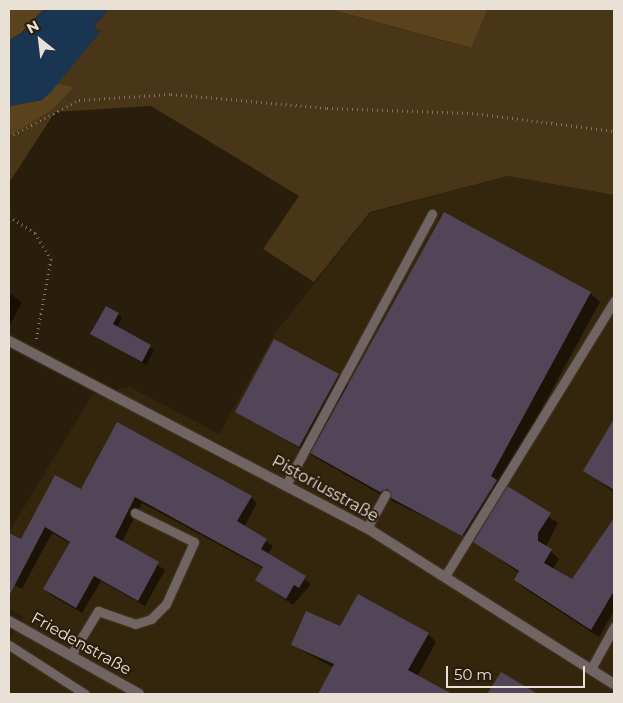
<!DOCTYPE html>
<html>
<head>
<meta charset="utf-8">
<style>
	body { margin:0 }
	#map { position:relative; width:623px; height:703px; overflow:hidden; background:#291d0c; font-family:Montserrat,sans-serif }
	div>[style] { position:absolute }
	.built>* { inset:0; background:#34250d }
	.green>* { inset:0; background:#493517 }
	.forest>* { inset:0; background:#5a421c }
	.water>* { inset:0; background:#193552 }
	.shadow>* { inset:0; background:#0007 }
	.building>* { inset:0; background:#524557 }
	.path>* { height:3px; margin-top:-1.5px; transform-origin:0; background:repeating-linear-gradient(90deg,#807668 0 1px,transparent 0 5px) }
	.roads { filter:drop-shadow(0 0 1px #443828) drop-shadow(0 0 1px #443828) }
	.service>* { height:9px; margin:-4.5px; padding:0 4.5px; transform-origin:4.5px; border-radius:4.5px; background:#716564 }
	.minor>* { height:10px; margin:-5px; padding:0 5px; transform-origin:5px; border-radius:5px; background:#716564 }
	span { translate:-50% -50%; white-space:nowrap; text-align:center; line-height:1.15; -webkit-text-stroke:4px #291d0c; paint-order:stroke }
	.street-label { font-size:16px; color:#e9e1d6 }
	.frame { position:absolute; inset:0; border:10px solid #e9e1d6; pointer-events:none }
	.north { position:absolute; left:15px; top:15px; width:50px; height:50px; -webkit-text-stroke:4px #291d0c; paint-order:stroke; rotate:331deg; font-size:14px; font-weight:700; line-height:20px; text-align:center; color:#e9e1d6 }
	.north::after { content:''; display:block; margin:auto; width:18px; height:22px; background:#e9e1d6; clip-path:polygon(50% 0,100% 100%,50% 72%,0 100%) }
	.scale { position:absolute; left:446px; top:666px; width:139px; height:22px; box-sizing:border-box; border:2px solid #e9e1d6; border-top:0; padding-left:6px; font-size:15px; line-height:18px; white-space:nowrap; color:#e9e1d6; -webkit-text-stroke:4px #291d0c; paint-order:stroke }
</style>
</head>
<body>
<div id="map">
	<div class="built">
		<div style="clip-path:polygon(508px 176px,614px 195px,614px 694px,9px 694px,9px 640px,23px 617px,9px 608px,9px 532px,92px 395px,130px 387px,219px 434px,276px 332px,370px 213px)"></div>
	</div>
	<div class="green">
		<div style="clip-path:polygon(109px 9px,329px 9px,470px 48px,488px 9px,614px 9px,614px 195px,508px 176px,370px 212px,314px 282px,263px 249px,299px 196px,151px 106px,55px 112px,9px 183px,9px 136px,73px 88px,55px 83px,100px 31px,93px 27px)"></div>
	</div>
	<div class="forest">
		<div style="clip-path:polygon(9px 9px,44px 9px,21px 33px,9px 40px)"></div>
		<div style="clip-path:polygon(329px 9px,488px 9px,471px 48px)"></div>
		<div style="clip-path:polygon(55px 83px,74px 87px,52px 110px,9px 136px,9px 106px,42px 100px)"></div>
	</div>
	<div class="water">
		<div style="clip-path:polygon(44px 9px,109px 9px,93px 27px,100px 32px,51px 92px,42px 100px,9px 106px,9px 40px,22px 33px)"></div>
	</div>
	<div class="shadow">
		<div style="clip-path:polygon(9px 293px,22px 302px,10px 325px,9px 324px)"></div>
		<div style="clip-path:polygon(590px 293px,600px 302px,500px 485px,558px 523px,546px 547px,559px 559px,553px 569px,573px 581px,614px 519px,614px 611px,599px 637px,524px 588px,516px 580px,519px 573px,474px 541px,390px 500px,236px 412px,338px 375px,349px 386px)"></div>
		<div style="clip-path:polygon(118px 314px,122px 318px,117px 328px,154px 350px,146px 365px,92px 334px)"></div>
		<div style="clip-path:polygon(614px 421px,614px 492px,584px 471px)"></div>
		<div style="clip-path:polygon(81px 491px,251px 497px,257px 503px,244px 527px,273px 546px,268px 555px,311px 584px,293px 605px,257px 580px,264px 569px,142px 503px,122px 542px,165px 570px,145px 606px,101px 581px,82px 613px,51px 595px,44px 589px,70px 543px,52px 533px,22px 589px,9px 582px,9px 535px,21px 541px)"></div>
		<div style="clip-path:polygon(341px 628px,428px 634px,436px 642px,417px 677px,443px 694px,319px 694px,334px 668px,292px 645px)"></div>
	</div>
	<div class="building">
		<div style="clip-path:polygon(444px 212px,591px 292px,491px 476px,497px 480px,462px 536px,391px 498px,388px 489px,380px 492px,310px 453px)"></div>
		<div style="clip-path:polygon(106px 306px,119px 313px,113px 324px,151px 345px,142px 362px,90px 334px)"></div>
		<div style="clip-path:polygon(274px 339px,339px 374px,299px 447px,235px 412px)"></div>
		<div style="clip-path:polygon(614px 419px,614px 490px,583px 471px)"></div>
		<div style="clip-path:polygon(117px 422px,252px 496px,237px 521px,267px 539px,261px 549px,306px 576px,299px 588px,294px 585px,286px 599px,255px 580px,263px 567px,135px 497px,115px 537px,159px 562px,138px 601px,94px 576px,76px 608px,43px 589px,70px 542px,45px 527px,9px 596px,9px 533px,21px 539px,55px 475px,81px 489px)"></div>
		<div style="clip-path:polygon(507px 486px,551px 513px,538px 533px,538px 541px,552px 549px,544px 563px,572px 579px,614px 518px,614px 591px,591px 630px,514px 580px,519px 571px,473px 542px)"></div>
		<div style="clip-path:polygon(358px 594px,429px 633px,408px 670px,452px 694px,318px 694px,334px 664px,291px 645px,306px 611px,340px 626px)"></div>
		<div style="clip-path:polygon(501px 672px,538px 694px,487px 694px)"></div>
	</div>
	<div class="path">
		<div style="left:9px;top:137px;width:79px;rotate:-27.9deg"></div>
		<div style="left:79px;top:100px;width:92px;rotate:-3.7deg"></div>
		<div style="left:171px;top:94px;width:157px;rotate:5.1deg"></div>
		<div style="left:327px;top:108px;width:145px;rotate:2deg"></div>
		<div style="left:472px;top:113px;width:143px;rotate:7.2deg"></div>
		<div style="left:9px;top:216px;width:31px;rotate:33deg"></div>
		<div style="left:35px;top:233px;width:31px;rotate:58deg"></div>
		<div style="left:51px;top:259px;width:83px;rotate:100.4deg"></div>
	</div>
	<div class="roads">
		<div class="service">
			<div style="left:286px;top:485px;width:308px;rotate:-61.7deg"></div>
			<div style="left:367px;top:528px;width:38px;rotate:-61deg"></div>
			<div style="left:445px;top:576px;width:323px;rotate:-58.4deg"></div>
			<div style="left:9px;top:645px;width:90px;rotate:32.8deg"></div>
			<div style="left:71px;top:655px;width:52px;rotate:-58.5deg"></div>
			<div style="left:98px;top:611px;width:39px;rotate:19deg"></div>
			<div style="left:135px;top:624px;width:17px;rotate:-17deg"></div>
			<div style="left:151px;top:619px;width:21px;rotate:-45deg"></div>
			<div style="left:166px;top:604px;width:68px;rotate:-65.7deg"></div>
			<div style="left:194px;top:542px;width:66px;rotate:-153.8deg"></div>
			<div style="left:592px;top:667px;width:46px;rotate:-61.2deg"></div>
		</div>
		<div class="minor">
			<div style="left:9px;top:341px;width:404px;rotate:27.6deg"></div>
			<div style="left:367px;top:528px;width:292px;rotate:32.3deg"></div>
			<div style="left:9px;top:621px;width:149px;rotate:29.3deg"></div>
		</div>
	</div>
	<div class="street-label">
		<span style="left:325px;top:489px;rotate:29deg">Pistoriusstraße</span>
		<span style="left:81px;top:644px;rotate:29deg">Friedenstraße</span>
	</div>
	<div class="frame"></div>
	<div class="north">N</div>
	<div class="scale">50 m</div>
</div>
</body>
</html>
